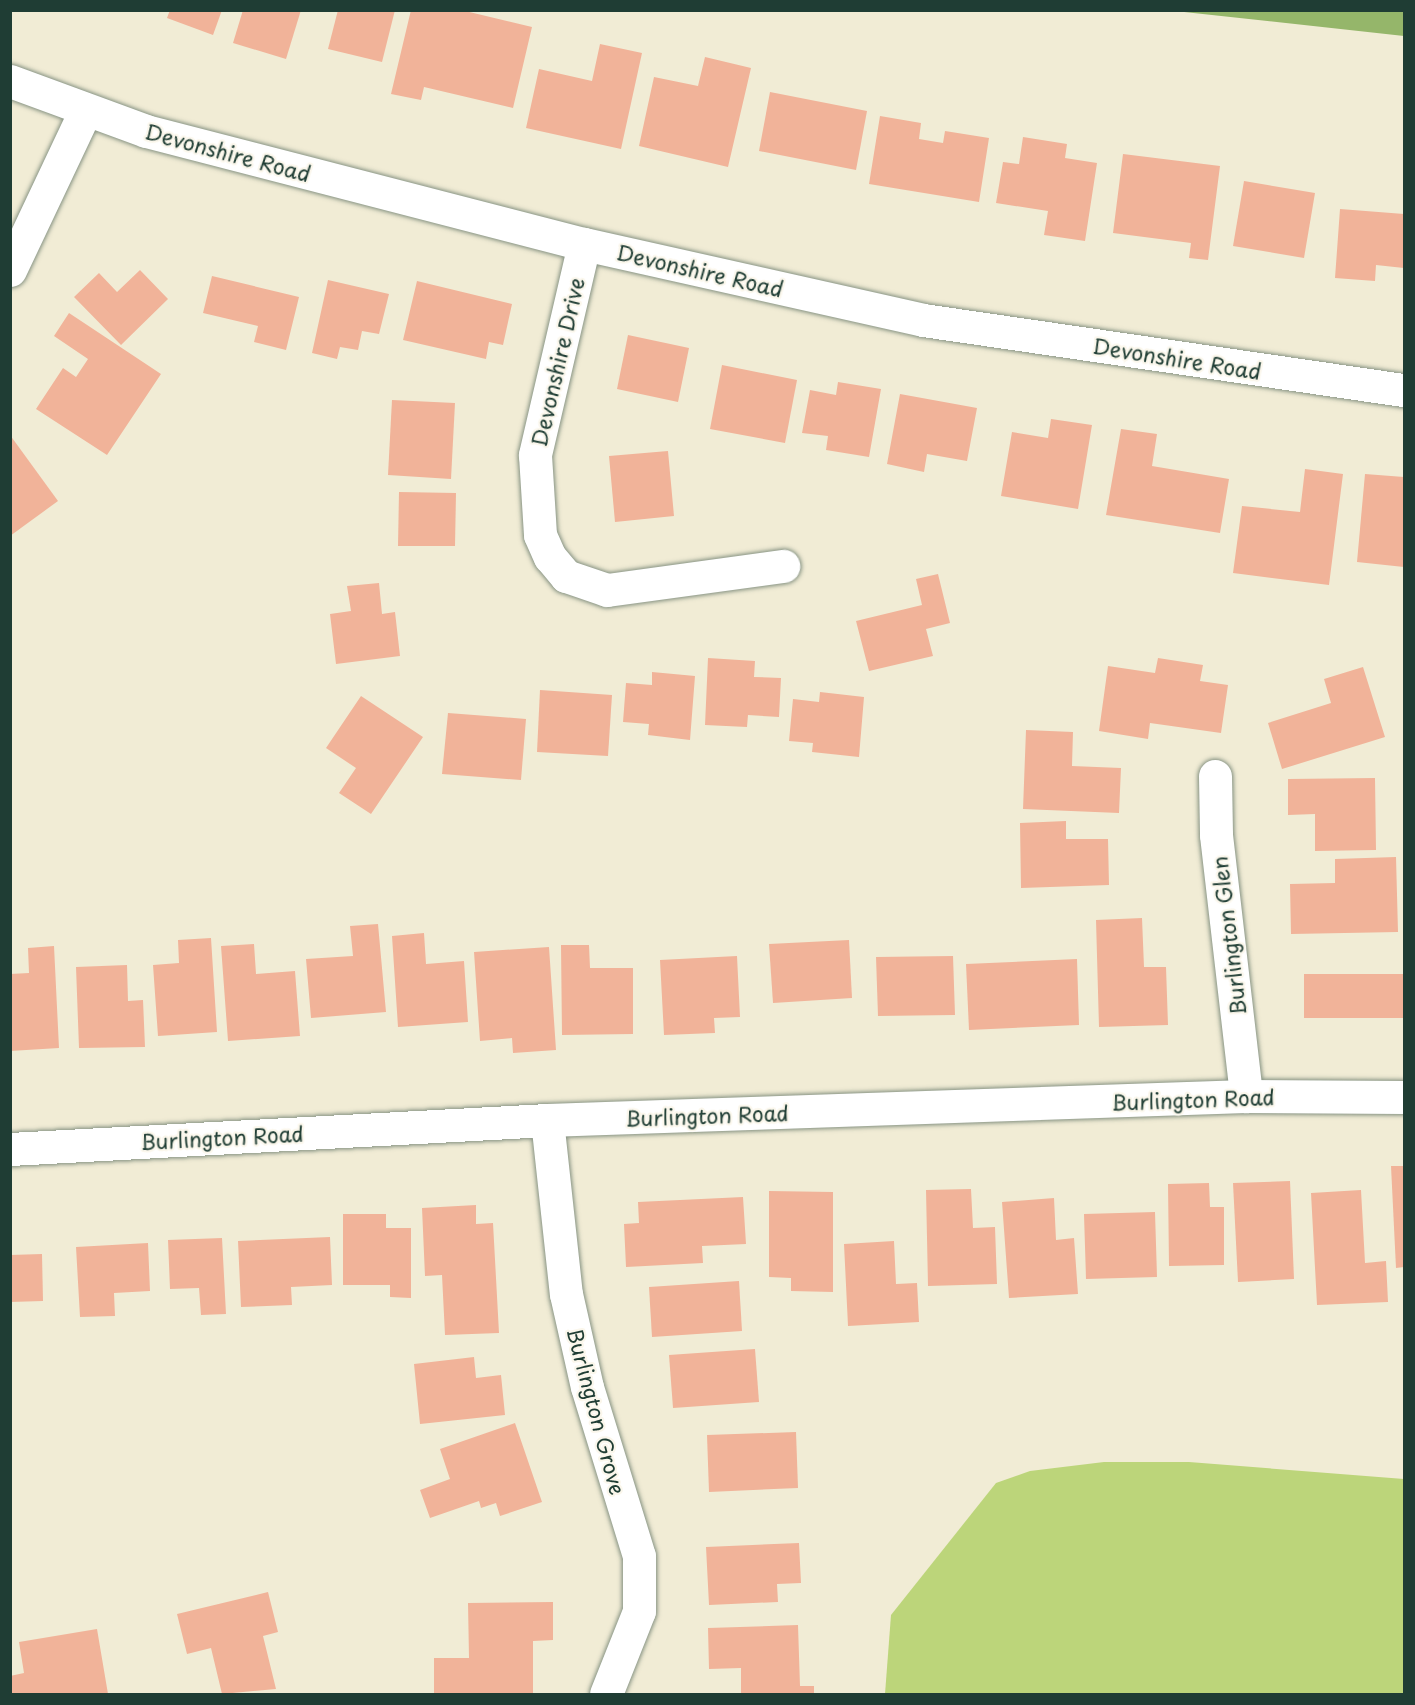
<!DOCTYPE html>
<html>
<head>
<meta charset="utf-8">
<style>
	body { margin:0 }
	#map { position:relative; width:1415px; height:1705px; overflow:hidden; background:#f1ecd5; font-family:"Playpen Sans",sans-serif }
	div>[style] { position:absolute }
	.green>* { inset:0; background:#bcd57a }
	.forest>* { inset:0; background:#95b66a }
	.building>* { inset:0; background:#f1b399 }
	.roads { filter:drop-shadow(0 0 2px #889484) drop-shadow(0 0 2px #889484) }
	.minor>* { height:33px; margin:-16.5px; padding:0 16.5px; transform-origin:16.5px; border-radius:16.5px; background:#fff }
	span { translate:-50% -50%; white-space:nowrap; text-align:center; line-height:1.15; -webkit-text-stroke:4.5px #fbf7ec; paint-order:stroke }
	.street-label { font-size:21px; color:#1f3d34 }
	.frame { position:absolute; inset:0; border:12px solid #1f3d34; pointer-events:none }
</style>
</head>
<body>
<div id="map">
	<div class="green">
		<div style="clip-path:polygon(1104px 1462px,1189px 1462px,1404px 1479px,1404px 1694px,885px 1694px,891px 1615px,996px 1483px,1030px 1471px)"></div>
	</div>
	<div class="forest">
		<div style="clip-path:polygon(1175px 11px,1404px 11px,1404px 36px)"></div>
	</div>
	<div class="building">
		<div style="clip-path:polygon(170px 10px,222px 10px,213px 35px,167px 18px)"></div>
		<div style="clip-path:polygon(243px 10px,301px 10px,286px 59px,233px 43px)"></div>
		<div style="clip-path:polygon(338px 10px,395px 10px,382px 62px,328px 49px)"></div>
		<div style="clip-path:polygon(411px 10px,461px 10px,532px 27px,513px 108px,424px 87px,421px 100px,391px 94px)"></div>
		<div style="clip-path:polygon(600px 44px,642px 53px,621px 149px,526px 128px,539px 69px,592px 81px)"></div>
		<div style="clip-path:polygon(705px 57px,751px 68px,728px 167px,639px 146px,654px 77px,698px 86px)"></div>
		<div style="clip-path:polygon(770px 92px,867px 111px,856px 170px,759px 151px)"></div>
		<div style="clip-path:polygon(880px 116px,921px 123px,919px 139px,943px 143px,945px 131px,989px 138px,979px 202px,869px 184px)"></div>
		<div style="clip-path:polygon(1023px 137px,1067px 144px,1065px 158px,1097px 163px,1085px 241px,1044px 235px,1048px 211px,996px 203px,1003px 162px,1019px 164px)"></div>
		<div style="clip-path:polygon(1123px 154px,1220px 166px,1208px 260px,1189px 258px,1191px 243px,1113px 233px)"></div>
		<div style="clip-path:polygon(1244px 181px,1315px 193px,1304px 258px,1233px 246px)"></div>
		<div style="clip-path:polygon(1340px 209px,1404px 214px,1404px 268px,1376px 265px,1375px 281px,1335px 278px)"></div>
		<div style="clip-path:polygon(140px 270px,168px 299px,121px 345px,74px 297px,99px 273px,117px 292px)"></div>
		<div style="clip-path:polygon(212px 276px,299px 297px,286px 350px,254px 342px,258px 326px,203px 313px)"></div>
		<div style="clip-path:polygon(328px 280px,389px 294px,379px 334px,362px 331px,358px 350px,340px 347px,337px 359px,312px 353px)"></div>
		<div style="clip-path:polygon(417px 281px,512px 304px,503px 345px,489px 342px,486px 359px,403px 340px)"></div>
		<div style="clip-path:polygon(69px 313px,161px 374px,107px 455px,36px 409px,63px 368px,76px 377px,88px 359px,54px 336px)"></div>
		<div style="clip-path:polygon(628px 335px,689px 348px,678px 402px,617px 389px)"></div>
		<div style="clip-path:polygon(722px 365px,797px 380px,785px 443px,710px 429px)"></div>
		<div style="clip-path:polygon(838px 382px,881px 389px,869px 457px,826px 450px,828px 436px,802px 433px,810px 390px,836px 395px)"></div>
		<div style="clip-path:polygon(900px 394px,977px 408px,967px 461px,927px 454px,924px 472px,887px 464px)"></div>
		<div style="clip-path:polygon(392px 400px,455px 403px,451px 479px,388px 475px)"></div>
		<div style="clip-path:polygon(1051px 419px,1092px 425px,1078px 509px,1001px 496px,1012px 432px,1048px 438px)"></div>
		<div style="clip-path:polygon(1121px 429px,1157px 434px,1152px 466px,1229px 479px,1220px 533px,1106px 515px)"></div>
		<div style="clip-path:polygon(10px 435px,58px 501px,10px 536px)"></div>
		<div style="clip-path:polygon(668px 451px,674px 516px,615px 522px,609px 456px)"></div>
		<div style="clip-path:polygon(1305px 469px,1343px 474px,1329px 585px,1233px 573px,1242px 506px,1300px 512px)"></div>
		<div style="clip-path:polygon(1365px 474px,1404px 477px,1404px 567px,1357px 562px)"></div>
		<div style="clip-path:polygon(399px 492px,456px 493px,455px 546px,398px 546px)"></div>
		<div style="clip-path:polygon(938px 574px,950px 623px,926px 629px,933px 656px,869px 671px,856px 621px,922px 605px,916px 579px)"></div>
		<div style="clip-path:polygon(379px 583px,382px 614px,395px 612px,400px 656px,336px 664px,330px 614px,351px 611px,347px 586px)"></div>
		<div style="clip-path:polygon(708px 658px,755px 661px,754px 677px,781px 678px,779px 717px,748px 715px,747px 727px,705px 725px)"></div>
		<div style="clip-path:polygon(1158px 658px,1203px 665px,1200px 681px,1228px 685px,1221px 733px,1150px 723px,1148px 739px,1099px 731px,1108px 666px,1155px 673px)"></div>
		<div style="clip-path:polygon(1363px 667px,1385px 737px,1282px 769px,1268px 723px,1331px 703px,1324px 679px)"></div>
		<div style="clip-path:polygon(652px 672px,695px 676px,690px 740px,648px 735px,649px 724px,623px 722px,626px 683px,652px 685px)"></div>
		<div style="clip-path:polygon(540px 690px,612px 695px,608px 756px,537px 752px)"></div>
		<div style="clip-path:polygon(820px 692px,864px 697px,859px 757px,812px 752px,813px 743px,789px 741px,793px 699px,819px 702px)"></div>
		<div style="clip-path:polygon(361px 696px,423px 737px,371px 814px,339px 793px,356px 768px,326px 748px)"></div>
		<div style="clip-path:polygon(448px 713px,526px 719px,521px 780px,442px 774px)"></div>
		<div style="clip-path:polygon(1026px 730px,1073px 732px,1072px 766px,1121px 768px,1119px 813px,1023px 809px)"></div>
		<div style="clip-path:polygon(1375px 778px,1376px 850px,1315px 851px,1315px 814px,1288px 815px,1288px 779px)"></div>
		<div style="clip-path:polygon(1066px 821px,1066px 839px,1108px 839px,1109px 885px,1021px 888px,1020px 823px)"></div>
		<div style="clip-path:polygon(1396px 857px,1398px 932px,1291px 934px,1290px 884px,1335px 883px,1335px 859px)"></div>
		<div style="clip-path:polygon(1142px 918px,1144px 967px,1166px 967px,1168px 1025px,1099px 1027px,1096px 920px)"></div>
		<div style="clip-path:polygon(378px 924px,386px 1012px,311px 1018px,306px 959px,353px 956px,350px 926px)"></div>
		<div style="clip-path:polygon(424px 933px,426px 964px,464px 961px,468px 1022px,398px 1027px,392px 936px)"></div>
		<div style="clip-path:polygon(211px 938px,217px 1032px,158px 1036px,153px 965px,179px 963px,178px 940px)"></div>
		<div style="clip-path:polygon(849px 940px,852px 998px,773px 1003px,769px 944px)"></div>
		<div style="clip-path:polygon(254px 944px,256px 974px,295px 971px,300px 1036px,228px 1041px,221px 946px)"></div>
		<div style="clip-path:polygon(561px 945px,589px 945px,590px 968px,633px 968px,633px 1034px,562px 1035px)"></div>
		<div style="clip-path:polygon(54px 946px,59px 1048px,10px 1051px,10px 974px,29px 973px,28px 948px)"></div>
		<div style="clip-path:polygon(549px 947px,556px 1050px,513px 1053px,512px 1038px,480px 1041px,474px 952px)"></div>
		<div style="clip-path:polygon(737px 956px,740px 1017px,714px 1018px,715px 1033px,664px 1035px,660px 960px)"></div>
		<div style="clip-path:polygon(953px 956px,955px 1015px,878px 1016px,876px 957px)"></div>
		<div style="clip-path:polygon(1077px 959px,1079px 1025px,969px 1030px,966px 964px)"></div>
		<div style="clip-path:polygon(127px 965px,128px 1001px,143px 1000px,145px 1047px,79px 1048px,76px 967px)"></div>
		<div style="clip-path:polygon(1304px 974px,1404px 974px,1404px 1018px,1304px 1018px)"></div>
		<div style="clip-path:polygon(1391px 1166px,1404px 1166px,1404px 1267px,1396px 1268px)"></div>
		<div style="clip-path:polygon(1290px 1181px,1294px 1279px,1238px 1282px,1233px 1183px)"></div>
		<div style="clip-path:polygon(1209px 1183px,1210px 1207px,1224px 1207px,1224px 1265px,1169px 1266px,1168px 1184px)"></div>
		<div style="clip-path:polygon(971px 1189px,973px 1228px,995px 1227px,997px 1284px,928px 1286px,926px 1190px)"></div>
		<div style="clip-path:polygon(1361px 1190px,1365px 1263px,1386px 1261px,1388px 1302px,1317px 1305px,1311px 1193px)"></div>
		<div style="clip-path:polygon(769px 1191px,833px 1192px,833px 1292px,791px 1291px,791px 1278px,769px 1277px)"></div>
		<div style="clip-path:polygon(743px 1197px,746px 1244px,702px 1246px,703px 1263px,626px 1267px,624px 1224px,639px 1223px,638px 1202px)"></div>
		<div style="clip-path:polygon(1054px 1198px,1056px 1240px,1074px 1238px,1078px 1294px,1009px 1298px,1002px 1202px)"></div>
		<div style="clip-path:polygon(476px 1205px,476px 1224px,493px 1223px,499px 1333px,445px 1335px,442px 1275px,425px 1276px,422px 1208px)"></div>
		<div style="clip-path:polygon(1155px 1212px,1157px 1277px,1086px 1279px,1084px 1214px)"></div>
		<div style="clip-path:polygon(343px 1214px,386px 1214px,386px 1228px,411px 1228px,411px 1298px,390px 1297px,390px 1285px,343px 1285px)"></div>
		<div style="clip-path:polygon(330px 1237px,332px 1285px,291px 1287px,292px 1305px,241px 1307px,238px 1241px)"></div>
		<div style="clip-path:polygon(222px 1238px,226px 1314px,201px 1315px,199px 1288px,170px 1289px,168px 1240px)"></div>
		<div style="clip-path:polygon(894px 1241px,896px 1284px,917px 1283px,919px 1322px,848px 1326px,844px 1244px)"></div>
		<div style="clip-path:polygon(148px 1243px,150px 1291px,114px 1293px,115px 1316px,80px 1317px,76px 1247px)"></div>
		<div style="clip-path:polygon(42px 1254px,43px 1301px,10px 1302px,10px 1255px)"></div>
		<div style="clip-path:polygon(739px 1281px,742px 1331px,652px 1337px,649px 1287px)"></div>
		<div style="clip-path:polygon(755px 1349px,759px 1402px,673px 1408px,669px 1355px)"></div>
		<div style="clip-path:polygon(474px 1357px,476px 1378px,501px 1375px,505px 1415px,420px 1424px,414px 1364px)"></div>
		<div style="clip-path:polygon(515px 1423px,542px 1502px,500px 1516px,496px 1503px,481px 1508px,479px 1501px,430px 1518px,420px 1490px,450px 1479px,440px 1449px)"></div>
		<div style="clip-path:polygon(796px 1432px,798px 1488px,709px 1492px,707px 1435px)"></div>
		<div style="clip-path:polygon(799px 1543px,801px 1583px,777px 1584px,778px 1602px,709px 1605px,706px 1547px)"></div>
		<div style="clip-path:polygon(268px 1592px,278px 1632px,263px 1636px,276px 1689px,222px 1694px,211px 1648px,187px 1654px,177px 1614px)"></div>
		<div style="clip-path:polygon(553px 1602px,553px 1640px,533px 1641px,533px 1694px,434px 1694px,434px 1658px,469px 1658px,468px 1603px)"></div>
		<div style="clip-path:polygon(798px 1625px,800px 1686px,814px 1686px,814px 1694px,741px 1694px,741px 1668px,709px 1669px,708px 1628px)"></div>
		<div style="clip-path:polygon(97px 1629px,108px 1694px,10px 1694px,10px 1676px,24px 1673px,19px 1642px)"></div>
	</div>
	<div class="roads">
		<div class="minor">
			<div style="left:10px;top:81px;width:145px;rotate:20.2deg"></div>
			<div style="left:146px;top:131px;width:452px;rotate:14.5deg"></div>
			<div style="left:584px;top:244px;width:347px;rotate:12.6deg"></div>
			<div style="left:923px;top:320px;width:486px;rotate:8.3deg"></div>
			<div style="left:584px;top:244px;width:217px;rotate:103.1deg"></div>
			<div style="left:535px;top:455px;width:80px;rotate:86.4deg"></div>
			<div style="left:540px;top:535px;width:24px;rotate:66deg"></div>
			<div style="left:550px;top:557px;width:25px;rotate:50deg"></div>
			<div style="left:566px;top:576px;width:43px;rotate:18.9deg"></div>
			<div style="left:607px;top:590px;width:178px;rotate:-7.8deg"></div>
			<div style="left:10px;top:270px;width:176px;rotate:-64.7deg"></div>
			<div style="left:1215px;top:776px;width:59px;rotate:89deg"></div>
			<div style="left:1216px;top:835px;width:263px;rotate:83.4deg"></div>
			<div style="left:547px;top:1120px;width:175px;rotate:83.8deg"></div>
			<div style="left:566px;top:1294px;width:95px;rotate:77.3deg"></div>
			<div style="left:587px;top:1387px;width:177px;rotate:72.9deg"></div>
			<div style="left:639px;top:1556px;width:55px;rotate:90deg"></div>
			<div style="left:639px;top:1611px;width:89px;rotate:111.7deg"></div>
			<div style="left:10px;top:1149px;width:538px;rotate:-3.09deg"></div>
			<div style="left:547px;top:1120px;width:699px;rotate:-1.97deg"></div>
			<div style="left:1246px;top:1096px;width:158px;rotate:0.4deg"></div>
		</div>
	</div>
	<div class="street-label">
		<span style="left:228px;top:152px;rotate:15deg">Devonshire Road</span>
		<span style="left:700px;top:270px;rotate:13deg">Devonshire Road</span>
		<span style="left:1177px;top:358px;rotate:9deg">Devonshire Road</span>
		<span style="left:557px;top:362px;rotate:-77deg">Devonshire Drive</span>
		<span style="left:1228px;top:936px;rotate:-97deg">Burlington Glen</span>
		<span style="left:1193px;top:1099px;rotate:-2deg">Burlington Road</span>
		<span style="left:707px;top:1115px;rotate:-2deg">Burlington Road</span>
		<span style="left:222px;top:1137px;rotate:-3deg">Burlington Road</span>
		<span style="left:597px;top:1411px;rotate:75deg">Burlington Grove</span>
	</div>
	<div class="frame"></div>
</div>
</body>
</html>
